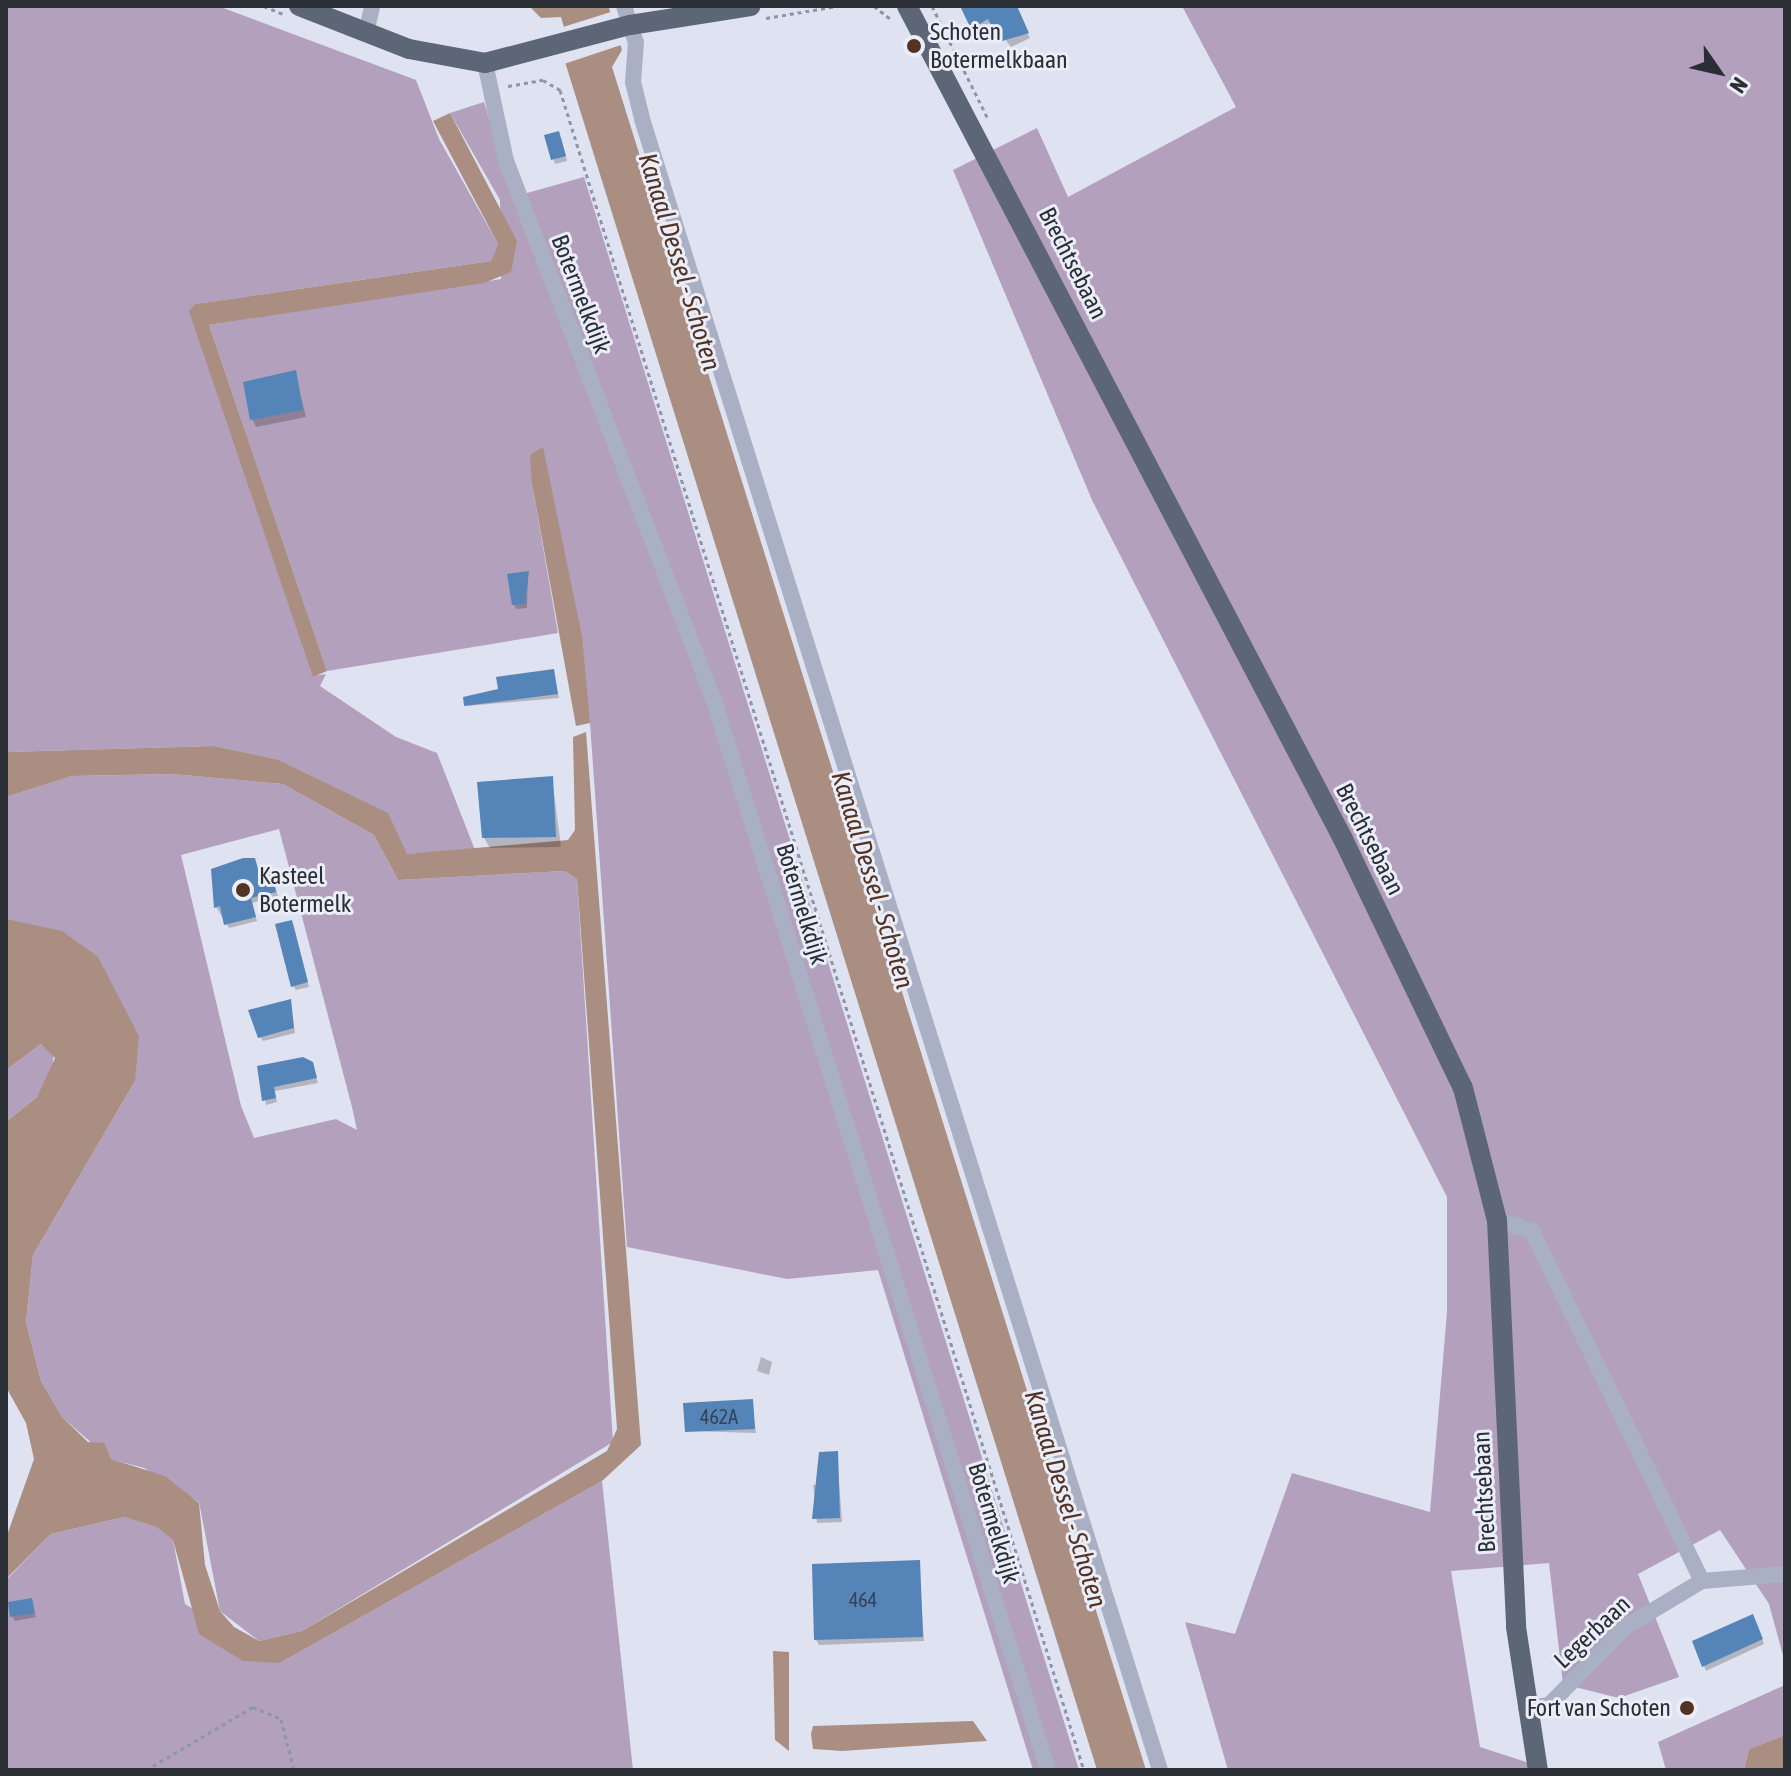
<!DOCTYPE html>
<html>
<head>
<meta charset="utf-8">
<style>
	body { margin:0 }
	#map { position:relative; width:1791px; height:1776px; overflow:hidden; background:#dfe2f0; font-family:"Asap Condensed",sans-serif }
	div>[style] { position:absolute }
	.green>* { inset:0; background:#b2a0bd }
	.water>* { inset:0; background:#aa8e81 }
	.pier>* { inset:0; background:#dfe2f0 }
	.shadow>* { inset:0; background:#0003 }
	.building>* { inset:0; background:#5484b8 }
	.path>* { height:3px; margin-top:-1.5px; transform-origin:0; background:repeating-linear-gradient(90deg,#8d95a8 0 4px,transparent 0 8px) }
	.minor>* { height:16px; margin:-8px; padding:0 8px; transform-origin:8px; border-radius:8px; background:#a9b0c4 }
	.major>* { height:20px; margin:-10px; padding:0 10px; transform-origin:10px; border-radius:10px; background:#5d6676 }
	.dots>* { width:22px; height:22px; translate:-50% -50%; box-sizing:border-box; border:4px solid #ebedf8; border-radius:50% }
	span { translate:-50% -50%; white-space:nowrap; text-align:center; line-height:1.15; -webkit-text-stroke:6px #ebedf8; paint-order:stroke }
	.number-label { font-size:20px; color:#344456 }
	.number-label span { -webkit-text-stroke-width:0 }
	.poi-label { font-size:24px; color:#2a2f36 }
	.left { translate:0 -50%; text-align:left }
	.right { translate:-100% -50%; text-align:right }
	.street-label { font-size:24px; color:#2a2f36 }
	.water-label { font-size:26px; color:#533424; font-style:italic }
	.frame { position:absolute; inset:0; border:8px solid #2a2f36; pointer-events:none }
	.north { position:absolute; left:1679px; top:32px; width:80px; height:80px; -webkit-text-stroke:6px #ebedf8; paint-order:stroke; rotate:124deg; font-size:22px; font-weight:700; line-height:32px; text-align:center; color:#2a2f36 }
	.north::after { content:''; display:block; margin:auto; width:28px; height:36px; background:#2a2f36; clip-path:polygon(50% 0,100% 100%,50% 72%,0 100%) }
</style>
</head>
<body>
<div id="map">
	<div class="green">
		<div style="clip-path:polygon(6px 6px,218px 6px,416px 80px,439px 139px,498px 244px,491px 261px,195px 304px,313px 676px,326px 674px,320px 686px,396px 737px,437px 753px,475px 850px,407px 854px,276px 759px,214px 746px,6px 752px)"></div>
		<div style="clip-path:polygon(1182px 6px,1785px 6px,1785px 1663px,1769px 1604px,1720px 1530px,1638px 1574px,1679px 1677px,1619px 1698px,1563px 1684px,1549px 1563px,1451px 1571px,1480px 1747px,1550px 1770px,1228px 1770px,1185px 1622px,1235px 1634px,1292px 1473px,1430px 1512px,1447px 1312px,1447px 1197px,1092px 500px,953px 170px,1037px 128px,1068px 197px,1236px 107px)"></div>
		<div style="clip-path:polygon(484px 102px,513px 197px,584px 177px,1079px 1770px,1033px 1770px,878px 1270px,787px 1279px,627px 1247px,590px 723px,532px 484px,558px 633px,327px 671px,209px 325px,501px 279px,500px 200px,450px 113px)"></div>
		<div style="clip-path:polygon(evenodd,171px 774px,283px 784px,374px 835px,398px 880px,565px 871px,577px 879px,613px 1442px,302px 1631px,259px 1641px,220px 1611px,199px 1502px,144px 1468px,110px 1459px,62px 1417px,41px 1381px,26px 1322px,33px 1255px,135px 1081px,52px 934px,6px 919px,6px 797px,72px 776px,171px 774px,279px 829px,352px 1107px,357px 1130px,336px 1119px,254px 1138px,241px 1106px,181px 855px,279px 829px)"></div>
		<div style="clip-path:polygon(41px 1044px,54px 1051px,52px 1070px,37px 1097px,6px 1122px,6px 1070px)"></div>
		<div style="clip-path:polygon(602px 1481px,633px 1770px,6px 1770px,6px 1580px,51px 1534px,124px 1517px,158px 1527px,173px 1540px,185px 1604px,280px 1663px)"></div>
		<div style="clip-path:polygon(1785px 1685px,1785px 1735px,1749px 1749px,1744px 1770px,1666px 1770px,1658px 1742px)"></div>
	</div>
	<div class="water">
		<div style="clip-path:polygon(529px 6px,609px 8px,622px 50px,612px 67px,1146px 1770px,1097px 1770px,565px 62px,573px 58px,561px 17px,541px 18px)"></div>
		<div style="clip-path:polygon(450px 113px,517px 241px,511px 272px,484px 283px,209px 325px,327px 671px,313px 677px,189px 311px,195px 304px,491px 261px,498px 244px,433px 121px)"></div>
		<div style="clip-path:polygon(543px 447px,582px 636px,590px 723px,576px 726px,532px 484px,530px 455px)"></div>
		<div style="clip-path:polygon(586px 732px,641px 1445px,602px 1481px,280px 1663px,243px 1661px,199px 1634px,173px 1540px,157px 1527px,124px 1517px,51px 1534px,6px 1579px,6px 1538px,34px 1459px,26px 1423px,6px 1387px,6px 1122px,37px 1097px,55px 1058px,41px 1044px,6px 1070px,6px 919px,62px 931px,98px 957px,139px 1036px,135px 1081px,33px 1255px,26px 1322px,41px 1381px,62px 1417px,88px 1442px,104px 1443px,111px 1459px,165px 1476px,199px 1503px,205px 1565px,220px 1611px,234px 1627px,259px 1641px,302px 1631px,607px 1451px,617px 1429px,577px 879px,565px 871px,398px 880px,374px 835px,283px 784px,171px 774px,72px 776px,6px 797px,6px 752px,214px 746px,276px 759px,388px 813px,407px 854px,568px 840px,575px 830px,573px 737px)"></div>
		<div style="clip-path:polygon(773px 1651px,789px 1652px,789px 1751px,775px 1740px)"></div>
		<div style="clip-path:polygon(973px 1721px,987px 1741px,842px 1751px,813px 1749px,811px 1734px,813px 1726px)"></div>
		<div style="clip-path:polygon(1785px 1735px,1785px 1770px,1744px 1770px,1749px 1749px)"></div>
	</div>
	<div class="pier">
		<div style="clip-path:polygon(614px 11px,624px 44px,561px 65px,569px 56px,560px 28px)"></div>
	</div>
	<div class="shadow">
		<div style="clip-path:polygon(1012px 6px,1030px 38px,1011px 47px,992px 22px,975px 32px,963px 8px)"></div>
		<div style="clip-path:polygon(547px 136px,561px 138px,567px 161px,555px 164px)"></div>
		<div style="clip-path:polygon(295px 373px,306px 417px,256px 427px,252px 419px)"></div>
		<div style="clip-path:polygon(528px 573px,527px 608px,516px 609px,514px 604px)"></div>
		<div style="clip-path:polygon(553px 671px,559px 698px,466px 706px,500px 690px)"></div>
		<div style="clip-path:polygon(552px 778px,561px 847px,490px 848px,484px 838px)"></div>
		<div style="clip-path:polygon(254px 861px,260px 878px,273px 879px,278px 896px,252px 903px,257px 921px,229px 928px,216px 907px)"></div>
		<div style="clip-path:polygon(294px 927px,309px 987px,296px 990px,293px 986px)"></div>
		<div style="clip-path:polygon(290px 1001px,295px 1033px,263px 1041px,260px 1037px)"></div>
		<div style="clip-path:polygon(312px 1064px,318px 1083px,275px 1091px,277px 1102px,266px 1105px,259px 1068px)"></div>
		<div style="clip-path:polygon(761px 1357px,772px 1362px,769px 1375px,757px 1371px)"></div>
		<div style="clip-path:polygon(752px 1401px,756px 1433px,687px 1431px)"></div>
		<div style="clip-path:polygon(837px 1453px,842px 1522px,817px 1523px,813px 1485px,822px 1485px)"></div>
		<div style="clip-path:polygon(919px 1562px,924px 1641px,819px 1645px,816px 1640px)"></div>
		<div style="clip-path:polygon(31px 1600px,36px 1617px,15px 1621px,12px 1616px)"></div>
		<div style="clip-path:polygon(1755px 1621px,1764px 1644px,1706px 1671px,1695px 1642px)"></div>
	</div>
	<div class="building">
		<div style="clip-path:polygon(960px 6px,1017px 6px,1029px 33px,999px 42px,988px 19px,971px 29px)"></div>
		<div style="clip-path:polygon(559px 131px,566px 156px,551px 160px,544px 135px)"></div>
		<div style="clip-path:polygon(296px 370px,303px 410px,250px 420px,243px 382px)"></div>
		<div style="clip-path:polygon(529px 571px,525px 604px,512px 605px,507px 574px)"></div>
		<div style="clip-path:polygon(554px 669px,558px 694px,464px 706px,463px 697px,498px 689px,496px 677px)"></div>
		<div style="clip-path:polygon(553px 776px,556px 837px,482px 838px,477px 782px)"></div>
		<div style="clip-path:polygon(243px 858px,255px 858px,260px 876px,272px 872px,276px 892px,251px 898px,256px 917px,224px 925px,220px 906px,214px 908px,211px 869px)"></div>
		<div style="clip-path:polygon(292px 920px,308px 982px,291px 987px,275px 924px)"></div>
		<div style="clip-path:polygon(291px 999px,294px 1028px,258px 1038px,248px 1010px)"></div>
		<div style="clip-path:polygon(303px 1057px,313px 1062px,317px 1078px,274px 1087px,276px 1098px,262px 1101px,257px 1066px)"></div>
		<div style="clip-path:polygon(753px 1399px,755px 1429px,685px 1432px,683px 1403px)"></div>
		<div style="clip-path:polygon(838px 1451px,840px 1518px,812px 1519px,819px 1452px)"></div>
		<div style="clip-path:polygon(920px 1560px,923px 1637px,814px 1640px,812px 1564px)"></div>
		<div style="clip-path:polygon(32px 1598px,35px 1613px,10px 1617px,8px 1602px)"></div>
		<div style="clip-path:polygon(1753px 1614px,1763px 1639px,1702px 1667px,1692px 1641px)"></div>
	</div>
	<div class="path">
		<div style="left:264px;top:6px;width:21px;rotate:23deg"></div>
		<div style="left:874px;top:6px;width:24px;rotate:38deg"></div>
		<div style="left:932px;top:6px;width:128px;rotate:63.6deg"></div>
		<div style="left:766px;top:18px;width:72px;rotate:-9.6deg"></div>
		<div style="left:508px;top:86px;width:36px;rotate:-10deg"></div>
		<div style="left:543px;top:80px;width:20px;rotate:30deg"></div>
		<div style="left:560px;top:90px;width:1760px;rotate:72.68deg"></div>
		<div style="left:146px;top:1770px;width:124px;rotate:-30.5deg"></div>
		<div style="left:253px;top:1707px;width:30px;rotate:23deg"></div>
		<div style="left:281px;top:1719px;width:53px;rotate:75.7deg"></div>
	</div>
	<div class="minor">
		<div style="left:624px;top:6px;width:38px;rotate:72deg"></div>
		<div style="left:636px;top:42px;width:40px;rotate:94.3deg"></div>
		<div style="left:633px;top:82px;width:38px;rotate:76deg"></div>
		<div style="left:642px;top:119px;width:1730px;rotate:72.58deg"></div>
		<div style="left:366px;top:33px;width:28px;rotate:-77deg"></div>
		<div style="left:485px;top:63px;width:100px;rotate:77.9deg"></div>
		<div style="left:506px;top:161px;width:579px;rotate:68.93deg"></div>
		<div style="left:714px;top:701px;width:1120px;rotate:72.65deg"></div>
		<div style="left:1497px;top:1220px;width:37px;rotate:17deg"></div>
		<div style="left:1532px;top:1231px;width:389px;rotate:64.1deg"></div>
		<div style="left:1526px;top:1708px;width:23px;rotate:-7deg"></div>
		<div style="left:1549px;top:1705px;width:111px;rotate:-45.4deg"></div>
		<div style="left:1627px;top:1626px;width:87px;rotate:-31deg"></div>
		<div style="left:1702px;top:1581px;width:83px;rotate:-4.8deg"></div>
	</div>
	<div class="major">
		<div style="left:299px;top:6px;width:118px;rotate:21.4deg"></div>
		<div style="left:409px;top:49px;width:77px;rotate:10.4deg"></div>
		<div style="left:485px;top:63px;width:150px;rotate:-14.7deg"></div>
		<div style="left:630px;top:25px;width:122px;rotate:-8.9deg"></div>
		<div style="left:907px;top:6px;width:940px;rotate:62.37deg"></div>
		<div style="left:1343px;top:839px;width:276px;rotate:64.3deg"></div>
		<div style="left:1463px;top:1088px;width:136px;rotate:75.6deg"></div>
		<div style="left:1497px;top:1220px;width:407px;rotate:87.3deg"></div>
		<div style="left:1516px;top:1627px;width:145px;rotate:81.3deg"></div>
	</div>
	<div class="dots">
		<div style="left:914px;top:46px;background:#533424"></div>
		<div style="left:243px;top:890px;background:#533424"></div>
		<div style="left:1687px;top:1708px;background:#533424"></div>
	</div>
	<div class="number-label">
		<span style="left:719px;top:1416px">462A</span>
		<span style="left:863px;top:1599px">464</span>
	</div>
	<div class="poi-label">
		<span class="left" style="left:930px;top:46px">Schoten<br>Botermelkbaan</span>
		<span class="left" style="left:259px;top:890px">Kasteel<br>Botermelk</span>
		<span class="right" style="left:1671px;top:1708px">Fort van Schoten</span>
	</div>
	<div class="street-label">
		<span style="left:1073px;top:263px;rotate:63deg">Brechtsebaan</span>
		<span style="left:581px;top:294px;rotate:69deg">Botermelkdijk</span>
		<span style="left:1370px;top:839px;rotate:63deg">Brechtsebaan</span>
		<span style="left:802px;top:904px;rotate:73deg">Botermelkdijk</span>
		<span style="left:1484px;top:1492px;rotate:-93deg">Brechtsebaan</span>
		<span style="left:994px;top:1523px;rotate:73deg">Botermelkdijk</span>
		<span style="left:1592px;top:1632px;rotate:-43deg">Legerbaan</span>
	</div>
	<div class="water-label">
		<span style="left:679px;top:262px;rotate:73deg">Kanaal Dessel - Schoten</span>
		<span style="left:872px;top:880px;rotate:73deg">Kanaal Dessel - Schoten</span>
		<span style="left:1065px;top:1499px;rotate:73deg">Kanaal Dessel - Schoten</span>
	</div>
	<div class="frame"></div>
	<div class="north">N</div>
</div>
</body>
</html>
